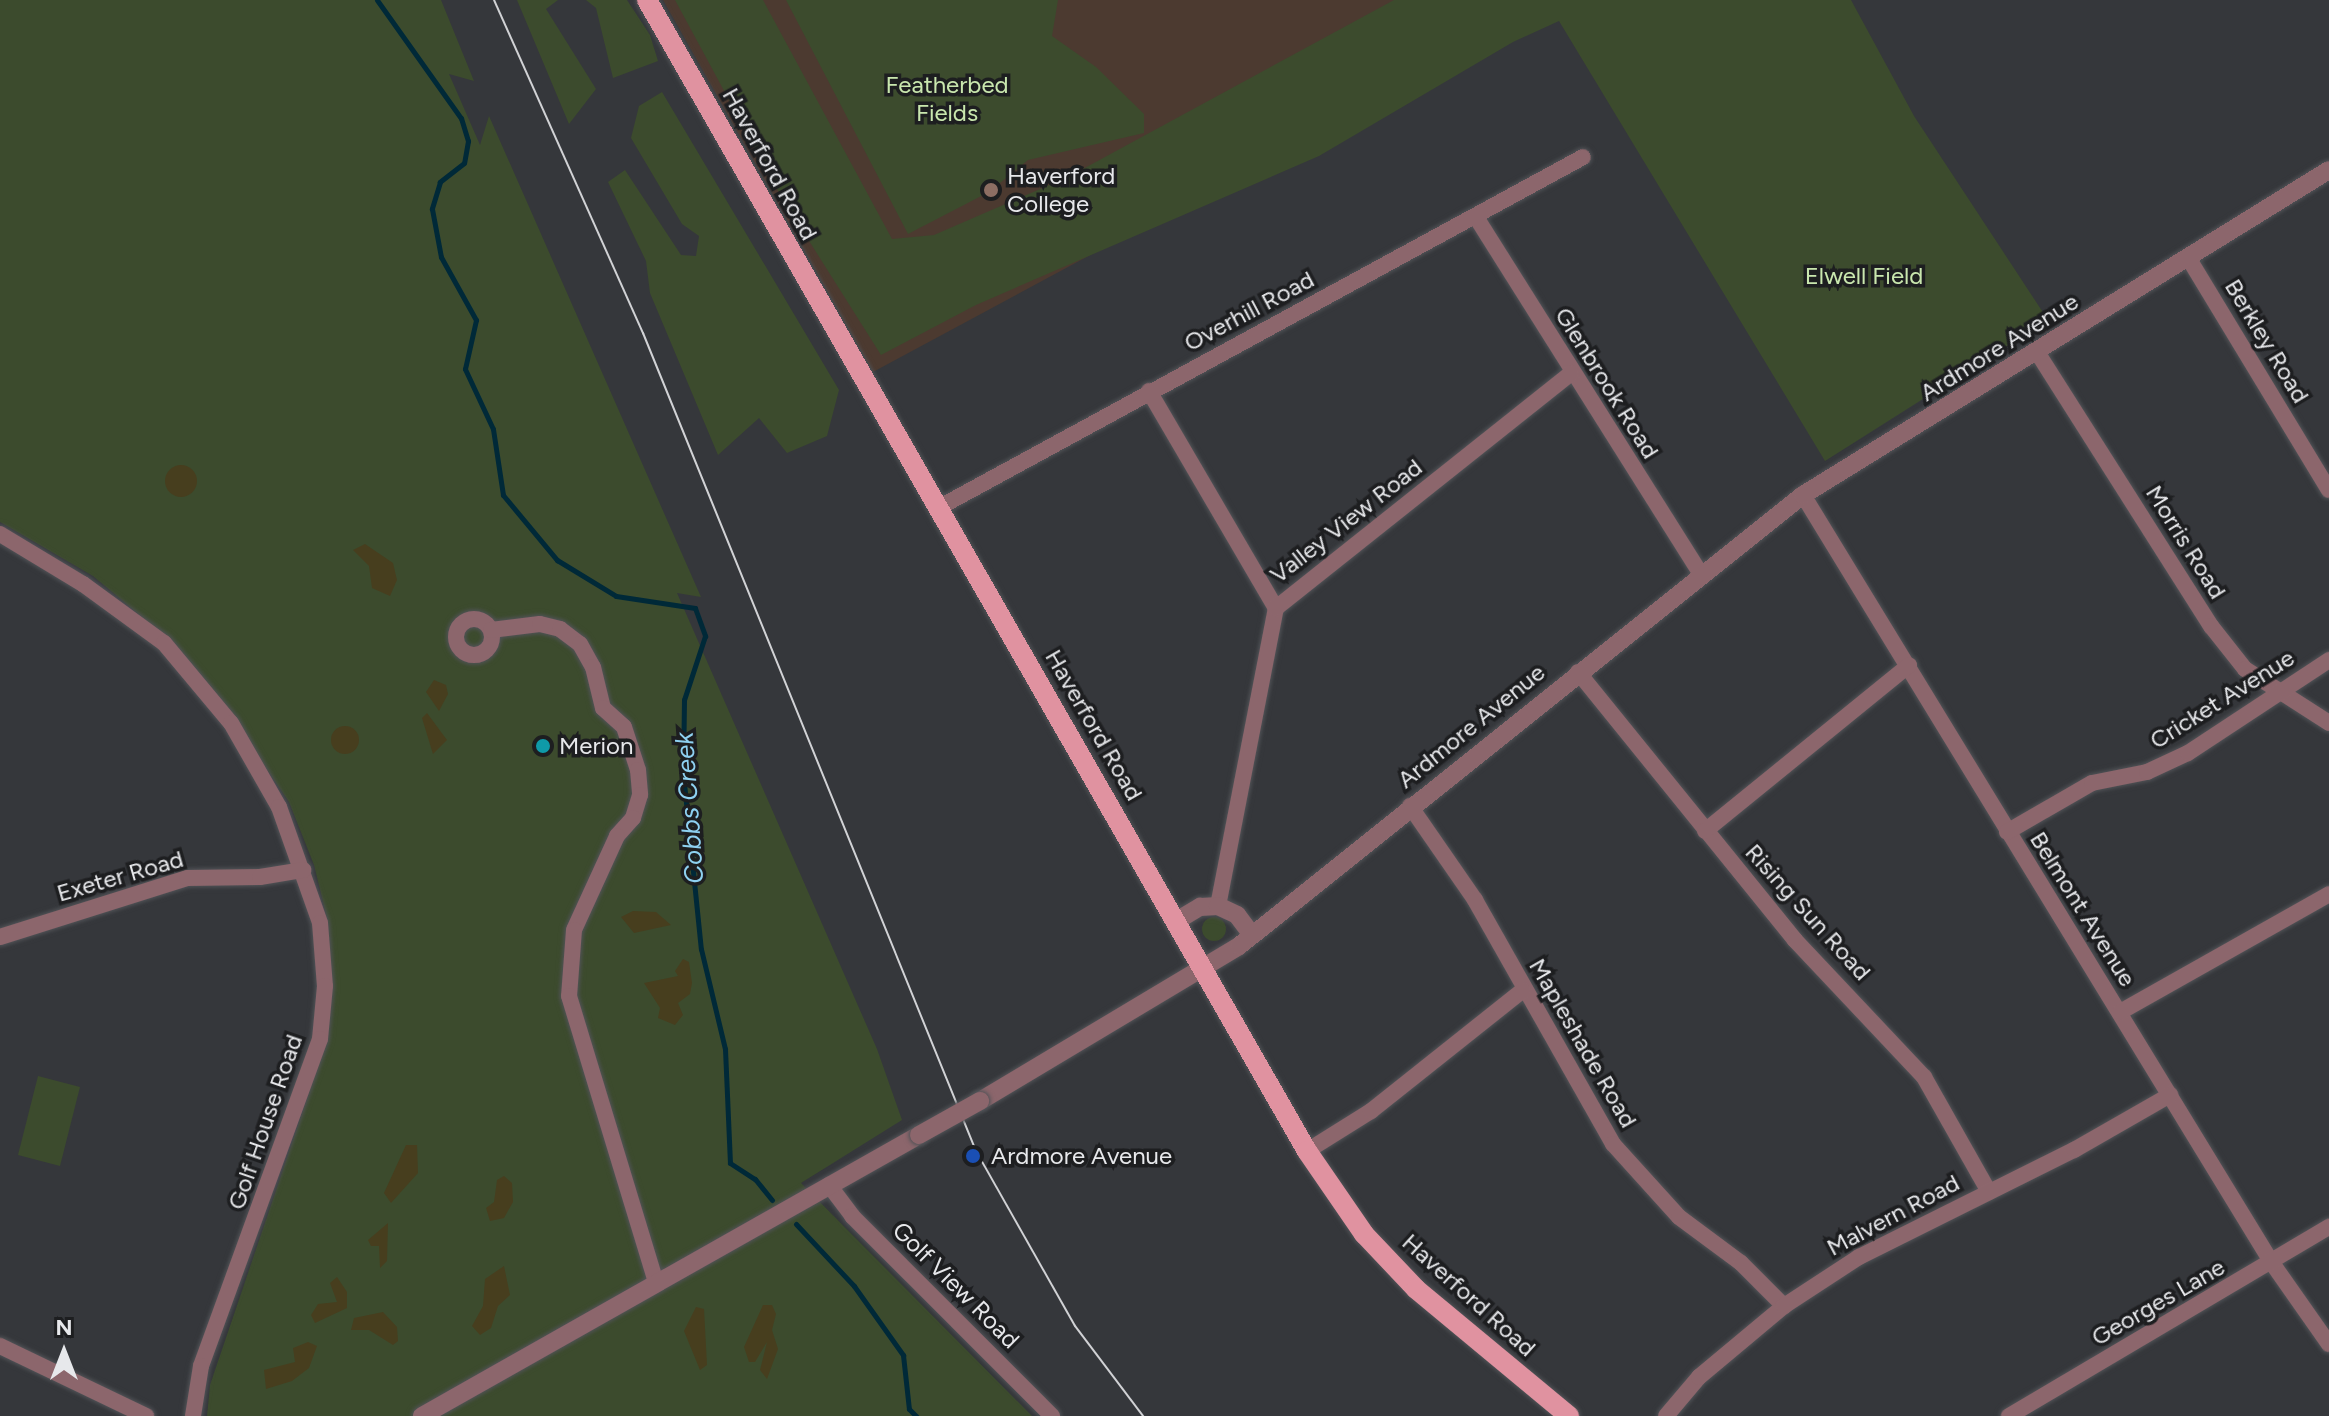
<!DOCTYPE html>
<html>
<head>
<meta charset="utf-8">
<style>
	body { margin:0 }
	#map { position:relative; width:2329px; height:1416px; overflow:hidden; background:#35373b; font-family:Figtree,sans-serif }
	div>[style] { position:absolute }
	.education>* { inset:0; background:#4c3a30 }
	.green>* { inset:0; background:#3c4b2d }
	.round { border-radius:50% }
	.sand>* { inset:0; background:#473e1e }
	.stream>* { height:5px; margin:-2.5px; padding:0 2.5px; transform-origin:2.5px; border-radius:2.5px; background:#002938 }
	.roads { filter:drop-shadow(0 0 2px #515357) drop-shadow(0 0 2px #515357) }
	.minor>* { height:16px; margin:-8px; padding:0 8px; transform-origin:8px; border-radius:8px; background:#8c666c }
	.minor>.ring { margin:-8px; padding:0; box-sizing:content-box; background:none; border:16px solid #8c666c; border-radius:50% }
	.tertiary>* { height:18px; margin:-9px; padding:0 9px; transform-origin:9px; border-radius:9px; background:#8c666c }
	.primary>* { height:20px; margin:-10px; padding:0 10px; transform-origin:10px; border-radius:10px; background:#e092a0 }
	.tram>* { height:2px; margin:-1px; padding:0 1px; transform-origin:1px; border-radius:1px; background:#d1d2d5 }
	.bridges { filter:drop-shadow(0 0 2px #515357) drop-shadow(0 0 2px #515357) }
	.tertiary-bridge>* { height:18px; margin:-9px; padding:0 9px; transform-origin:9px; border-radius:9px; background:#8c666c }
	.dots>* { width:22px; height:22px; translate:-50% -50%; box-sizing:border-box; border:4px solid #1d1e20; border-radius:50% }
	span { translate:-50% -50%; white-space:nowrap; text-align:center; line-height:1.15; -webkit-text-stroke:7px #1d1e20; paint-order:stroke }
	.park-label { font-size:24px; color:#c9e7ae }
	.street-label { font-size:24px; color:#e7e8eb }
	.poi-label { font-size:24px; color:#e7e8eb }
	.left { translate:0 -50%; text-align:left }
	.water-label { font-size:26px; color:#8ed1f1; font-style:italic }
	.north { position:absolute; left:24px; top:1312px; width:80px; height:80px; -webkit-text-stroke:6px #1d1e20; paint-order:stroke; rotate:0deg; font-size:22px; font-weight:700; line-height:32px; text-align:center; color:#e7e8eb }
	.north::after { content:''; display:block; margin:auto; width:28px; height:36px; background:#e7e8eb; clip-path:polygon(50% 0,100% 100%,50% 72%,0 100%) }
</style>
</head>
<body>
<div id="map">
	<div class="education">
		<div style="clip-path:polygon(663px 0,1564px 0,873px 372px)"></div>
	</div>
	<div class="green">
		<div style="clip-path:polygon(0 0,441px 0,474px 81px,449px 74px,480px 145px,489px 116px,701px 597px,677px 593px,877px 1049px,902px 1120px,801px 1183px,1032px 1416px,207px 1416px,210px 1385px,327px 1040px,332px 986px,328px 922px,314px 865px,289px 802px,233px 719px,172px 642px,93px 576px,0 522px)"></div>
		<div style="clip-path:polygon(517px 0,558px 0,546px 9px,596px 89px,569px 124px)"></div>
		<div style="clip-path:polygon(586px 0,627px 0,650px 35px,658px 61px,613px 78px,596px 8px)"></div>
		<div style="clip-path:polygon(675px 0,763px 0,892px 239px,934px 235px,1070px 176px,1394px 0,1851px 0,1914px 116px,2048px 320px,1825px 461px,1559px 21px,1513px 42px,1319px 156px,976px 305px,881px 355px,782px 198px)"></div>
		<div style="clip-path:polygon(786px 0,1058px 0,1052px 36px,1096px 67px,1144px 114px,1144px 133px,1028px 160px,989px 192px,908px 234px)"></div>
		<div style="clip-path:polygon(662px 92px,839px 390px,827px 436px,787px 453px,759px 418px,718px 455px,650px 293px,646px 261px,608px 182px,625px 170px,681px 255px,696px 256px,699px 236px,682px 224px,631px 138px,639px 106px)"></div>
		<div class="round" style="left:1202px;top:917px;width:24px;height:24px"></div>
		<div style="clip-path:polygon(38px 1076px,80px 1087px,60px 1166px,18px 1155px)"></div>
	</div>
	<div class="sand">
		<div class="round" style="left:165px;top:465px;width:32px;height:32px"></div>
		<div style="clip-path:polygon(365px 544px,393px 563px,397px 580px,390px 596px,372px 588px,369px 566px,353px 550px)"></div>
		<div style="clip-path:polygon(434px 680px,446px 685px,448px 694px,439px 711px,426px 692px)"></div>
		<div style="clip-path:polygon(427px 713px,447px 740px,433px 754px,422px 718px)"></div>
		<div class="round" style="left:331px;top:726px;width:28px;height:28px"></div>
		<div style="clip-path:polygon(633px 911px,656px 912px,671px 925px,634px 933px,621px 917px)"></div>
		<div style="clip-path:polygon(683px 959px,689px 962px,692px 983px,690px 994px,678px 1003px,683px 1015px,675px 1025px,658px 1018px,660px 1008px,644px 983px,678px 976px,675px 971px)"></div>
		<div style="clip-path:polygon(406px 1145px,417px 1145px,418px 1173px,391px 1203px,384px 1193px)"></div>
		<div style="clip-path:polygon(504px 1176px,512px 1183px,513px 1202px,504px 1218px,490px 1221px,486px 1208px,494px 1202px,497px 1180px)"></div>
		<div style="clip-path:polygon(388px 1223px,387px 1261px,380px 1268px,379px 1246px,371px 1246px,368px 1240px)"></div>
		<div style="clip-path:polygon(504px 1266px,510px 1295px,498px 1306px,491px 1328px,480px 1335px,472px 1326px,483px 1306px,485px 1279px)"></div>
		<div style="clip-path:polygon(337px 1277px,347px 1292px,347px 1308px,315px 1323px,311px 1315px,318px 1304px,337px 1302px,330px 1283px)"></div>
		<div style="clip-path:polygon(763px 1305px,772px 1305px,776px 1314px,772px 1330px,778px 1349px,767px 1379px,760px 1370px,767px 1342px,755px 1362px,749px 1362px,744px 1347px)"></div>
		<div style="clip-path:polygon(696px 1307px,704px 1309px,707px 1365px,700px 1370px,684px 1331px)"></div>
		<div style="clip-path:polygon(383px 1312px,397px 1327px,398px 1341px,393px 1345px,369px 1330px,351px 1330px,354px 1318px)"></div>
		<div style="clip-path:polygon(308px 1342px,317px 1346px,309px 1368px,292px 1381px,266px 1389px,264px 1370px,295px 1362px,293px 1348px)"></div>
	</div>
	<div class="stream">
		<div style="left:377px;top:0;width:145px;rotate:54.6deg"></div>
		<div style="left:461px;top:118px;width:24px;rotate:73deg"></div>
		<div style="left:468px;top:141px;width:22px;rotate:100deg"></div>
		<div style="left:464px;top:163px;width:31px;rotate:142deg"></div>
		<div style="left:440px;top:182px;width:28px;rotate:107deg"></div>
		<div style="left:432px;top:209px;width:49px;rotate:79.4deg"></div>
		<div style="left:441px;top:257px;width:72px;rotate:60.9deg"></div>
		<div style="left:476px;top:320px;width:50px;rotate:102.7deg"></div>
		<div style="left:465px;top:369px;width:66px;rotate:65deg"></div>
		<div style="left:493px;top:429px;width:67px;rotate:81.4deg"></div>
		<div style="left:503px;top:495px;width:85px;rotate:50.3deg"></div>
		<div style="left:557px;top:560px;width:69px;rotate:31.4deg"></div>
		<div style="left:616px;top:596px;width:80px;rotate:8.6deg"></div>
		<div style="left:695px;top:608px;width:30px;rotate:70deg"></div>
		<div style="left:705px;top:636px;width:67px;rotate:108.2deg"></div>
		<div style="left:684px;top:700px;width:73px;rotate:90.8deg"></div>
		<div style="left:683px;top:773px;width:177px;rotate:84.2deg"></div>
		<div style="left:701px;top:949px;width:103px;rotate:76.5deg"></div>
		<div style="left:725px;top:1049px;width:114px;rotate:87.5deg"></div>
		<div style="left:730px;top:1163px;width:30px;rotate:33deg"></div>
		<div style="left:755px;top:1179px;width:27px;rotate:51deg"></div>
		<div style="left:796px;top:1224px;width:85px;rotate:46.9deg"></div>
		<div style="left:854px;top:1286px;width:85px;rotate:54.6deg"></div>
		<div style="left:903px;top:1355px;width:54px;rotate:83.7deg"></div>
		<div style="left:909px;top:1409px;width:10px;rotate:45deg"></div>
	</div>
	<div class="roads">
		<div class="minor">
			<div style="left:1476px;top:217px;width:421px;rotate:57.8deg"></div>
			<div style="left:2189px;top:259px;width:270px;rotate:58.8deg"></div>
			<div style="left:2037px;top:352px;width:325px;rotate:57.6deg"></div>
			<div style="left:2211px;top:626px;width:55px;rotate:51.7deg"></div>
			<div style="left:2245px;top:669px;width:100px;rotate:32.7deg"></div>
			<div style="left:1149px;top:391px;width:251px;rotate:59.7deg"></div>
			<div style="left:1803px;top:495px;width:900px;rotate:58.59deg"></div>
			<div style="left:2272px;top:1263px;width:99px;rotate:54.9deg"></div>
			<div style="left:938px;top:508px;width:734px;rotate:-28.55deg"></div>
			<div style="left:0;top:534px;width:97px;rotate:31.1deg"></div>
			<div style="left:83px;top:584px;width:100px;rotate:36.1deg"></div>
			<div style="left:164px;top:643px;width:104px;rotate:50.1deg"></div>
			<div style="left:231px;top:723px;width:97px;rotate:60.3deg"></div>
			<div style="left:279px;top:807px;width:123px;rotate:70.5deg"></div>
			<div style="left:320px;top:923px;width:63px;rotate:85.5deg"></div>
			<div style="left:325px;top:986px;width:53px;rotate:95.4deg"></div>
			<div style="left:320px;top:1039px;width:348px;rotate:110deg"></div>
			<div style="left:201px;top:1366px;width:51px;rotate:99.1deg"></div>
			<div class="ring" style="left:456px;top:619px;width:20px;height:20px"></div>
			<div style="left:491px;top:630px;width:49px;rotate:-7deg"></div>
			<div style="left:540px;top:624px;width:21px;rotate:14deg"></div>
			<div style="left:560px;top:629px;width:25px;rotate:37deg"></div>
			<div style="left:580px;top:644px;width:26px;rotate:61deg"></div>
			<div style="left:593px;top:667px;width:42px;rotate:76.3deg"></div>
			<div style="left:603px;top:708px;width:28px;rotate:42deg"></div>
			<div style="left:624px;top:727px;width:45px;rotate:72deg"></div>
			<div style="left:638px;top:770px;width:25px;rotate:85deg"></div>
			<div style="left:640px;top:795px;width:24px;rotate:107deg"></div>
			<div style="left:633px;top:818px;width:24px;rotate:132deg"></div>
			<div style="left:617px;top:836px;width:103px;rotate:114.6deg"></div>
			<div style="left:574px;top:930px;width:66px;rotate:94.3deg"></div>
			<div style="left:569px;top:996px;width:300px;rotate:73.1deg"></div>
			<div style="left:1578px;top:672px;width:345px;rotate:51deg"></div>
			<div style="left:1795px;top:940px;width:188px;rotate:46.7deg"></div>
			<div style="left:1924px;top:1077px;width:132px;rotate:60.5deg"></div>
			<div style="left:1410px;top:806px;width:114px;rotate:55.3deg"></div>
			<div style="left:1475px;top:900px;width:280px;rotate:60.5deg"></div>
			<div style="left:1613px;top:1144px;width:98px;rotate:47.9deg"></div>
			<div style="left:1679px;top:1217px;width:77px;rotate:36.6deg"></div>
			<div style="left:1741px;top:1263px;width:61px;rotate:45deg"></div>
			<div style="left:1705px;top:831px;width:263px;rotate:-39.1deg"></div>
			<div style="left:2007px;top:832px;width:98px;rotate:-30deg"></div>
			<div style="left:2092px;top:783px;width:56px;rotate:-11.3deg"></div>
			<div style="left:2147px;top:772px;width:45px;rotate:-24.9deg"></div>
			<div style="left:2188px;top:753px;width:169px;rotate:-33.4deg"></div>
			<div style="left:1218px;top:906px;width:304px;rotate:-79deg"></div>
			<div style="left:1276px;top:608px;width:377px;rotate:-38.5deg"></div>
			<div style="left:0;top:937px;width:196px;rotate:-17.5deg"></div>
			<div style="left:187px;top:878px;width:73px;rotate:-0.8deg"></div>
			<div style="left:260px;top:877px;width:44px;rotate:-9.2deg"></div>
			<div style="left:2120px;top:1012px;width:240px;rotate:-29.4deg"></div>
			<div style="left:1307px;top:1151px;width:75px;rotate:-32deg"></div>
			<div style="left:1371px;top:1111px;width:194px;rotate:-38.5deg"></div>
			<div style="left:829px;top:1185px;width:39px;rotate:53deg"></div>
			<div style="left:852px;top:1216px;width:283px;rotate:45deg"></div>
			<div style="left:0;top:1346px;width:162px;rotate:25.6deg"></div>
			<div style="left:1666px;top:1416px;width:51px;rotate:-49.8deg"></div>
			<div style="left:1699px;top:1377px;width:111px;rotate:-39.9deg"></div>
			<div style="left:1784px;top:1306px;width:90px;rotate:-33.2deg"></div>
			<div style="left:1859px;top:1257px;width:240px;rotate:-26.5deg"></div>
			<div style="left:2074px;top:1150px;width:111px;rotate:-29.8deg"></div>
			<div style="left:2009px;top:1416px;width:372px;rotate:-30.6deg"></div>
		</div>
		<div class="tertiary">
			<div style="left:1178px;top:920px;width:26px;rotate:-31deg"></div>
			<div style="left:1200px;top:907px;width:18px;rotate:-3deg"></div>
			<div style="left:1218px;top:906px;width:21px;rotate:25deg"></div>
			<div style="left:1237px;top:915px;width:25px;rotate:53deg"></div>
			<div style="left:980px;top:1101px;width:302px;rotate:-30.9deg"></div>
			<div style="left:1239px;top:946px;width:722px;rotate:-38.65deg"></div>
			<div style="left:1803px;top:495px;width:618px;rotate:-31.71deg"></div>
			<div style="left:422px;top:1416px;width:571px;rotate:-29.48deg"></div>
		</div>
		<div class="primary">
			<div style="left:647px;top:0;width:1327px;rotate:60.17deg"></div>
			<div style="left:1307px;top:1151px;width:101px;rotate:55.5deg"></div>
			<div style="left:1364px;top:1234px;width:76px;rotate:46.6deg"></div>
			<div style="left:1416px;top:1289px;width:199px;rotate:39.7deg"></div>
		</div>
	</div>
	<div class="tram">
		<div style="left:494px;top:0;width:365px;rotate:65.9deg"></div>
		<div style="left:643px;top:333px;width:883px;rotate:67.85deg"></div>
		<div style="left:976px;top:1151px;width:201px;rotate:60.5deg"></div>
		<div style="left:1075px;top:1326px;width:113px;rotate:52.9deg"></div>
	</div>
	<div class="bridges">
		<div class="tertiary-bridge">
			<div style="left:919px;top:1135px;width:70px;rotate:-29.1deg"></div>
		</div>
	</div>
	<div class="dots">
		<div style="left:991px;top:190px;background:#8d6e63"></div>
		<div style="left:543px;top:746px;background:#0f9aa8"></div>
		<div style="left:973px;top:1156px;background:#1a4fb4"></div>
	</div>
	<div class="park-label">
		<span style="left:947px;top:99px">Featherbed<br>Fields</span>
		<span style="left:1864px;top:276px">Elwell Field</span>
	</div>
	<div class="street-label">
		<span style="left:770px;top:164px;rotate:61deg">Haverford Road</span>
		<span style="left:1249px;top:311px;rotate:-28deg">Overhill Road</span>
		<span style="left:2267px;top:341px;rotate:59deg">Berkley Road</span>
		<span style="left:1999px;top:347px;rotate:-32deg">Ardmore Avenue</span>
		<span style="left:1607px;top:383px;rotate:58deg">Glenbrook Road</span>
		<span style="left:1346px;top:521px;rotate:-38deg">Valley View Road</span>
		<span style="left:2186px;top:542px;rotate:58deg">Morris Road</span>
		<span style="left:2222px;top:699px;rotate:-32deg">Cricket Avenue</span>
		<span style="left:1094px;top:725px;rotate:60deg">Haverford Road</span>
		<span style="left:1471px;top:726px;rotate:-39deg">Ardmore Avenue</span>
		<span style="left:120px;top:876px;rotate:-16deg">Exeter Road</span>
		<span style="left:2083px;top:909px;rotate:58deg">Belmont Avenue</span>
		<span style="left:1808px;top:912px;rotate:48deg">Rising Sun Road</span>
		<span style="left:1583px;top:1043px;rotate:60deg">Mapleshade Road</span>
		<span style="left:265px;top:1122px;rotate:-71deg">Golf House Road</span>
		<span style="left:1893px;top:1215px;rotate:-28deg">Malvern Road</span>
		<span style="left:956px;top:1285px;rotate:45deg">Golf View Road</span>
		<span style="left:1469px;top:1295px;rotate:42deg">Haverford Road</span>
		<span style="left:2158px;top:1302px;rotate:-30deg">Georges Lane</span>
	</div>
	<div class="poi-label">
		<span class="left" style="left:1007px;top:190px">Haverford<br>College</span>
		<span class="left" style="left:559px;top:746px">Merion</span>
		<span class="left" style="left:991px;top:1156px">Ardmore Avenue</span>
	</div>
	<div class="water-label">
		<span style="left:690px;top:808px;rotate:-94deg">Cobbs Creek</span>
	</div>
	<div class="north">N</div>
</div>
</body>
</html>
